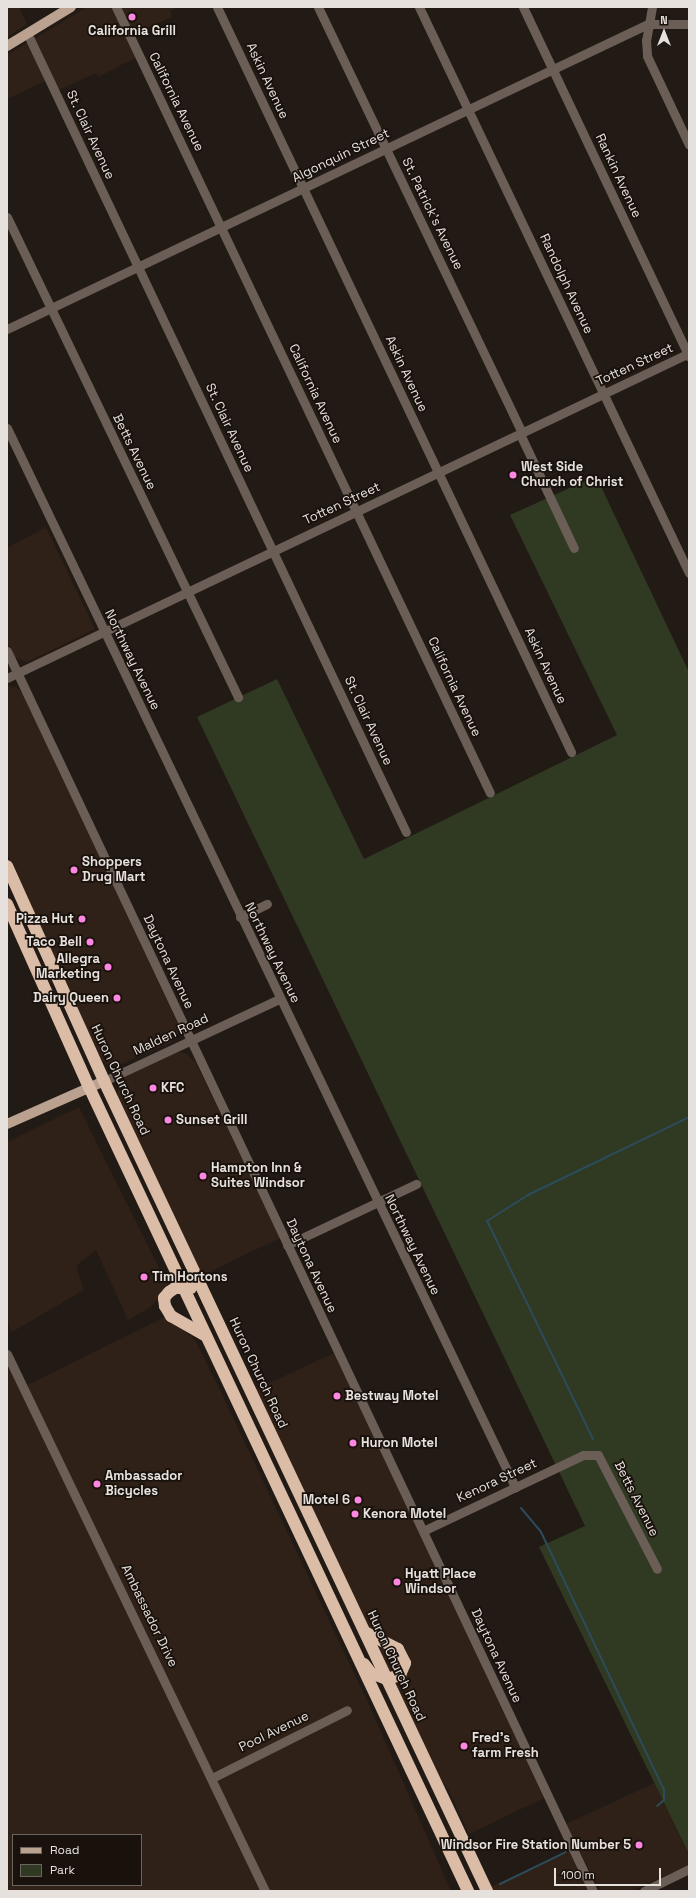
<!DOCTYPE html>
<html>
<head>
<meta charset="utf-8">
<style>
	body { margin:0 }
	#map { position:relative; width:696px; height:1898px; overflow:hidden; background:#221a15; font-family:"Space Grotesk",sans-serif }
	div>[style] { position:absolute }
	.built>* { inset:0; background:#2f2118 }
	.green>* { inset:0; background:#303922 }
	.stream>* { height:2px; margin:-1px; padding:0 1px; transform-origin:1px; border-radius:1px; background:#2c4c5b }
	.minor>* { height:9px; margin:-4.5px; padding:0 4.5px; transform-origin:4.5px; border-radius:4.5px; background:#6a5e56 }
	.major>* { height:10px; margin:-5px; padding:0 5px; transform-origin:5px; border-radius:5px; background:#bba290 }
	.highway>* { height:12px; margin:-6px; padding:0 6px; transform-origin:6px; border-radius:6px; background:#dbbca7 }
	.dots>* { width:11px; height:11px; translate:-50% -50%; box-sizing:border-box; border:2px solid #19110c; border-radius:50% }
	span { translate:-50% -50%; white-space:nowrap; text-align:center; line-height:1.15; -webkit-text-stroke:3.5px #19110c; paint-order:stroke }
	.poi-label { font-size:13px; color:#e7e1dd; font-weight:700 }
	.left { translate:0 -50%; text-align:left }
	.right { translate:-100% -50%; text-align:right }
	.street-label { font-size:13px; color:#e7e1dd }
	.frame { position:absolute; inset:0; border:8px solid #e7e1dd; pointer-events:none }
	.legend { position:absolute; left:12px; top:1834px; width:130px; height:52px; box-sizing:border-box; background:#19110c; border:1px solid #6b6460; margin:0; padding:5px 7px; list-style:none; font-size:12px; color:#e7e1dd }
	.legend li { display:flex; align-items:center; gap:8px; height:20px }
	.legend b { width:20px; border:1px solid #6b6460 }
	.north { position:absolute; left:644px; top:12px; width:40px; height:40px; -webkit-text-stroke:3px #19110c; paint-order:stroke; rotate:0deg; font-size:11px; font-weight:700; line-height:16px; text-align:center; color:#e7e1dd }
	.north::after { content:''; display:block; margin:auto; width:14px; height:18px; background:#e7e1dd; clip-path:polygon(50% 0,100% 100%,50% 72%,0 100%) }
	.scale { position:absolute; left:554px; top:1868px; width:107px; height:18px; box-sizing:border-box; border:2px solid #e7e1dd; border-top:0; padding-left:5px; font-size:12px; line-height:14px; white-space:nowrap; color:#e7e1dd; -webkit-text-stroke:3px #19110c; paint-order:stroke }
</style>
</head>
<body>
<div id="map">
	<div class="built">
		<i style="clip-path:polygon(7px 7px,19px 7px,27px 24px,7px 37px)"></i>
		<i style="clip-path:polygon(87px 7px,179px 7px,170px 11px,172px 17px,132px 34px,143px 54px,98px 77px,96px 73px,59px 90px,52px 78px,7px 99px,7px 55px)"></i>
		<i style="clip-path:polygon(46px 527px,95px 629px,27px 662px,14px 657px,7px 642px,7px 548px)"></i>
		<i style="clip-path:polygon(7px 686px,16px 687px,23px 694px,178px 1024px,178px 1035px,172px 1042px,117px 1066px,109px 1065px,101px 1060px,7px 854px)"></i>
		<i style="clip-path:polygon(178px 1052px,185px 1053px,196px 1063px,280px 1238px,201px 1276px,118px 1100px,118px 1088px,124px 1077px)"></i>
		<i style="clip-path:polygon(79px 1107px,168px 1286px,151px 1307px,128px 1320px,96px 1250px,76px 1266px,84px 1290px,12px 1332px,7px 1321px,7px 1142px)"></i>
		<i style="clip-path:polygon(evenodd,167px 1316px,195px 1340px,220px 1390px,370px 1707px,451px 1891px,7px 1891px,7px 1348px,26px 1386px,167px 1316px,13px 1835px,141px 1835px,141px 1885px,13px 1885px,13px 1835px)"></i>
		<i style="clip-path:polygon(334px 1353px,544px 1798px,469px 1834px,448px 1789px,437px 1775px,254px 1390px)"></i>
		<i style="clip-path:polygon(654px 1783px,689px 1854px,689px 1865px,631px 1891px,600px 1891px,566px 1824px)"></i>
		<i style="clip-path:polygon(570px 1851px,588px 1891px,492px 1891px,490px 1887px)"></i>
	</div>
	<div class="green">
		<i style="clip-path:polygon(596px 476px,689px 672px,689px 1854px,539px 1547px,585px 1526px,197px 717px,277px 679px,364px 859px,617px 735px,510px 515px)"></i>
	</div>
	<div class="stream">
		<i style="left:593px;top:1439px;width:242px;rotate:-115.9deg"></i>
		<i style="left:487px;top:1221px;width:49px;rotate:-32.4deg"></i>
		<i style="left:528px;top:1195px;width:179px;rotate:-25.8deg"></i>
		<i style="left:521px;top:1508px;width:31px;rotate:50deg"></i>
		<i style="left:541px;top:1532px;width:286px;rotate:64.5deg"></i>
		<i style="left:664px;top:1790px;width:10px;rotate:90deg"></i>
		<i style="left:664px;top:1800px;width:9px;rotate:139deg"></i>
		<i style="left:581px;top:1845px;width:5px;rotate:-37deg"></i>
		<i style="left:500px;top:1884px;width:73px;rotate:-25.9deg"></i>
	</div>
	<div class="minor">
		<i style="left:116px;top:7px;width:870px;rotate:64.55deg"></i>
		<i style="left:217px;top:7px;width:825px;rotate:64.58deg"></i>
		<i style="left:318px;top:7px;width:472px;rotate:64.4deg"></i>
		<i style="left:419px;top:7px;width:627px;rotate:64.5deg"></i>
		<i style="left:523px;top:7px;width:387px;rotate:64.6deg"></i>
		<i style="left:652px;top:7px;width:34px;rotate:100deg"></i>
		<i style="left:646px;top:40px;width:16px;rotate:86deg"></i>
		<i style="left:647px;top:56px;width:98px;rotate:64.7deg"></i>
		<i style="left:28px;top:35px;width:882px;rotate:64.63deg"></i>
		<i style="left:7px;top:217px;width:533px;rotate:64.3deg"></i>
		<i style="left:7px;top:329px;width:710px;rotate:-25.45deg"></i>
		<i style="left:648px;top:24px;width:41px"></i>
		<i style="left:7px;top:428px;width:1175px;rotate:64.37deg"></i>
		<i style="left:520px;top:434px;width:126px;rotate:64.7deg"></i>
		<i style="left:7px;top:651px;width:1371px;rotate:64.71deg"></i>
		<i style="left:7px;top:678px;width:755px;rotate:-25.48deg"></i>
		<i style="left:240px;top:917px;width:30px;rotate:-26deg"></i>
		<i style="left:104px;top:1081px;width:193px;rotate:-25.1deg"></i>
		<i style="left:287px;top:1245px;width:143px;rotate:-25.3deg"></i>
		<i style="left:7px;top:1354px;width:596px;rotate:64.34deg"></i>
		<i style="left:423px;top:1531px;width:177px;rotate:-25.4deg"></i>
		<i style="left:583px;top:1455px;width:15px"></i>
		<i style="left:598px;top:1455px;width:128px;rotate:62.6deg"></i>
		<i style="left:212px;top:1778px;width:151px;rotate:-26.7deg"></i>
		<i style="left:644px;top:1891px;width:50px;rotate:-26.1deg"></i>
	</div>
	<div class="major">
		<i style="left:7px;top:46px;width:75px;rotate:-31.4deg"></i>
		<i style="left:7px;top:1124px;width:106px;rotate:-23.9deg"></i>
	</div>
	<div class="highway">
		<i style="left:7px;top:866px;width:236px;rotate:65.7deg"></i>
		<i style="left:104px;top:1081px;width:896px;rotate:64.69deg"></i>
		<i style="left:7px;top:904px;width:201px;rotate:65.9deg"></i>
		<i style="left:89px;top:1087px;width:889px;rotate:64.76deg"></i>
		<i style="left:191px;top:1288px;width:16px;rotate:180deg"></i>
		<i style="left:175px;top:1288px;width:7px;rotate:146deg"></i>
		<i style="left:169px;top:1292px;width:8px;rotate:130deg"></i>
		<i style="left:164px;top:1298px;width:8px;rotate:83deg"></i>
		<i style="left:165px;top:1306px;width:12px;rotate:59deg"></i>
		<i style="left:171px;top:1316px;width:40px;rotate:29.7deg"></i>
		<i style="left:364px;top:1664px;width:11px;rotate:52deg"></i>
		<i style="left:371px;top:1673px;width:17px;rotate:21deg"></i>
		<i style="left:387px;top:1679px;width:14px;rotate:-17deg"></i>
		<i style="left:400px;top:1675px;width:13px;rotate:-67deg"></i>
		<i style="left:405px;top:1663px;width:16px;rotate:-117deg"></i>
		<i style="left:398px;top:1649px;width:37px;rotate:-153deg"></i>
	</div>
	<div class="dots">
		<i style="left:132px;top:17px;background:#fd86e1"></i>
		<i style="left:513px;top:475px;background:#fd86e1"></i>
		<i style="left:74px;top:870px;background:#fd86e1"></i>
		<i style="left:82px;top:919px;background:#fd86e1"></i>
		<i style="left:90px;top:942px;background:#fd86e1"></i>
		<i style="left:108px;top:967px;background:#fd86e1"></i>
		<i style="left:117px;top:998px;background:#fd86e1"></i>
		<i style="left:153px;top:1088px;background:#fd86e1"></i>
		<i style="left:168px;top:1120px;background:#fd86e1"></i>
		<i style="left:203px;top:1176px;background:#fd86e1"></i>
		<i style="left:144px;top:1277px;background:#fd86e1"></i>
		<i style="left:337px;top:1396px;background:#fd86e1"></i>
		<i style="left:353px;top:1443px;background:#fd86e1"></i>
		<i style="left:97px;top:1484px;background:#fd86e1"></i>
		<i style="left:358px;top:1500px;background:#fd86e1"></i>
		<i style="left:355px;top:1514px;background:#fd86e1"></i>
		<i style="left:397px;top:1582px;background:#fd86e1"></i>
		<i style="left:464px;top:1746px;background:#fd86e1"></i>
		<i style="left:639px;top:1845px;background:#fd86e1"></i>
	</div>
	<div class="poi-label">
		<span style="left:132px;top:31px">California Grill</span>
		<span class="left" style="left:521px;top:475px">West Side<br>Church of Christ</span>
		<span class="left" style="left:82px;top:870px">Shoppers<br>Drug Mart</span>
		<span class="right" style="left:74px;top:919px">Pizza Hut</span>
		<span class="right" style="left:82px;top:942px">Taco Bell</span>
		<span class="right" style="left:100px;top:967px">Allegra<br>Marketing</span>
		<span class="right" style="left:109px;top:998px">Dairy Queen</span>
		<span class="left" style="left:161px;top:1088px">KFC</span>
		<span class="left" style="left:176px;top:1120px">Sunset Grill</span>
		<span class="left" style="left:211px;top:1176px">Hampton Inn &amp;<br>Suites Windsor</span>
		<span class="left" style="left:152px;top:1277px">Tim Hortons</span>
		<span class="left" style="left:345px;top:1396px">Bestway Motel</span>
		<span class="left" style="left:361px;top:1443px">Huron Motel</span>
		<span class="left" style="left:105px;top:1484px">Ambassador<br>Bicycles</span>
		<span class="right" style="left:350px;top:1500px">Motel 6</span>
		<span class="left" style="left:363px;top:1514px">Kenora Motel</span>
		<span class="left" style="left:405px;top:1582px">Hyatt Place<br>Windsor</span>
		<span class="left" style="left:472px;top:1746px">Fred's<br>farm Fresh</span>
		<span class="right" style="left:631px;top:1845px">Windsor Fire Station Number 5</span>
	</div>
	<div class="street-label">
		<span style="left:267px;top:81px;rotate:65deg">Askin Avenue</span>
		<span style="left:176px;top:102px;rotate:64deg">California Avenue</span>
		<span style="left:90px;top:135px;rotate:65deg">St. Clair Avenue</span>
		<span style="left:341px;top:156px;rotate:-26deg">Algonquin Street</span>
		<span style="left:618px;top:176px;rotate:65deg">Rankin Avenue</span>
		<span style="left:432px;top:214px;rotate:64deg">St. Patrick's Avenue</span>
		<span style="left:566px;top:284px;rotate:65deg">Randolph Avenue</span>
		<span style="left:635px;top:365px;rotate:-25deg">Totten Street</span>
		<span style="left:406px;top:374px;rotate:65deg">Askin Avenue</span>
		<span style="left:315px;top:394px;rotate:65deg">California Avenue</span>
		<span style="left:229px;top:428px;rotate:65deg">St. Clair Avenue</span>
		<span style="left:134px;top:452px;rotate:64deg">Betts Avenue</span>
		<span style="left:342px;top:504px;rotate:-25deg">Totten Street</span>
		<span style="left:132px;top:660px;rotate:64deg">Northway Avenue</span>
		<span style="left:545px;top:666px;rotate:65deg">Askin Avenue</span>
		<span style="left:454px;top:687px;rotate:65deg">California Avenue</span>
		<span style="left:368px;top:721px;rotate:65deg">St. Clair Avenue</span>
		<span style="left:272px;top:953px;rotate:64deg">Northway Avenue</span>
		<span style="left:168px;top:962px;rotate:65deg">Daytona Avenue</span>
		<span style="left:171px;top:1035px;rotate:-25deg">Malden Road</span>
		<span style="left:120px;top:1080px;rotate:65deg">Huron Church Road</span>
		<span style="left:412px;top:1245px;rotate:64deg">Northway Avenue</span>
		<span style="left:311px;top:1266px;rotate:65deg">Daytona Avenue</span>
		<span style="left:258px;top:1373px;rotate:65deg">Huron Church Road</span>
		<span style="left:497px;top:1481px;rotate:-25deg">Kenora Street</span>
		<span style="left:636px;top:1499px;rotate:63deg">Betts Avenue</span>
		<span style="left:149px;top:1616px;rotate:64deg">Ambassador Drive</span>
		<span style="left:496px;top:1656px;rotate:65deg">Daytona Avenue</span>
		<span style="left:396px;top:1666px;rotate:65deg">Huron Church Road</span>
		<span style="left:274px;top:1732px;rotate:-26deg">Pool Avenue</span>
	</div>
	<div class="frame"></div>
	<ul class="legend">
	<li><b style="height:5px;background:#bba290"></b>Road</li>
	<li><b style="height:11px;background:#303922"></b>Park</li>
	</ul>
	<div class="north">N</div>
	<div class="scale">100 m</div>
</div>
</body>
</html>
